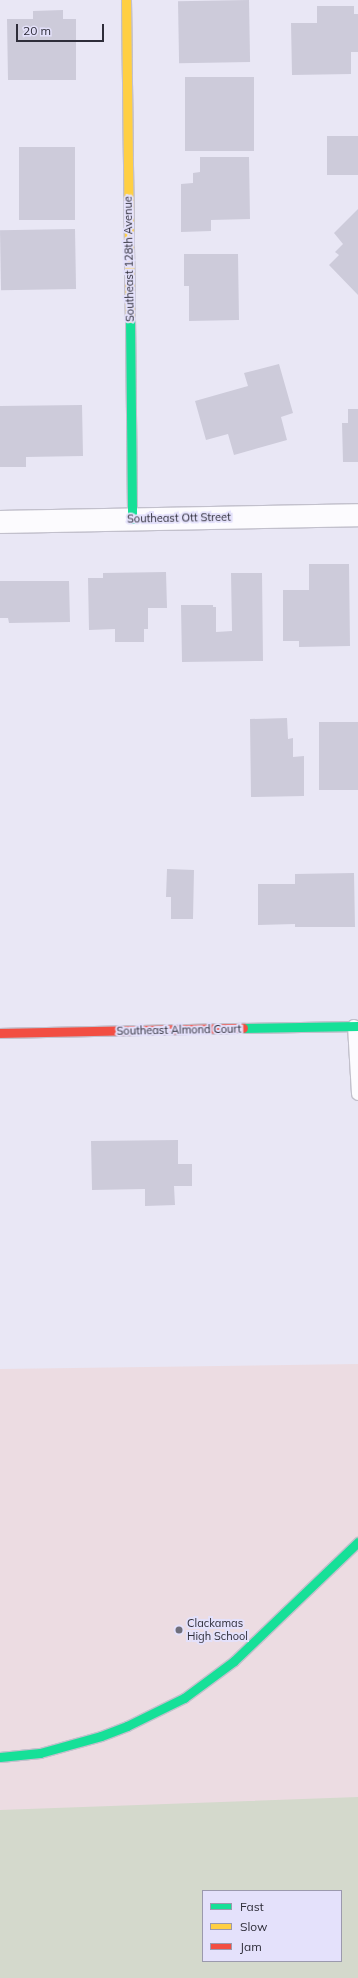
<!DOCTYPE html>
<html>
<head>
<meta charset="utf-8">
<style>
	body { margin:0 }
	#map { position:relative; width:358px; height:1978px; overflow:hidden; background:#e9e7f5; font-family:Mulish,sans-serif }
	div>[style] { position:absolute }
	.education>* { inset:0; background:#ecdce2 }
	.green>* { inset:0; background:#d4d9cc }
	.building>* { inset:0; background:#cdcbda; transform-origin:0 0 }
	.roads { filter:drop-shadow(1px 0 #c2c0cc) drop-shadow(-1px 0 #c2c0cc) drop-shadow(0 1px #c2c0cc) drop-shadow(0 -1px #c2c0cc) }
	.lane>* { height:12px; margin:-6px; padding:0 6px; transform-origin:6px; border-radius:6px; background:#fcfbfe }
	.street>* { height:22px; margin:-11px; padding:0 11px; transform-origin:11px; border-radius:11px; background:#fcfbfe }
	.fast>* { height:9px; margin:-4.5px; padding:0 4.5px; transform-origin:4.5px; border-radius:4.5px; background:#16e098 }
	.slow>* { height:9px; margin:-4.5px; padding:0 4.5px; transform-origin:4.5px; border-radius:4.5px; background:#ffcf43 }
	.jam>* { height:9px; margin:-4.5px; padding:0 4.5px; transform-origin:4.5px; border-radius:4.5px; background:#f24e42 }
	.dots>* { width:11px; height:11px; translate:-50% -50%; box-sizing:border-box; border:2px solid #e4e1fb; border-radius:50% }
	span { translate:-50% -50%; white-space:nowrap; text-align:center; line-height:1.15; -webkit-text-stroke:4px #e4e1fb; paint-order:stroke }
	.street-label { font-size:11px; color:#2e2d39 }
	.poi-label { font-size:11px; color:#2e2d39 }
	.left { translate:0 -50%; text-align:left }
	.legend { position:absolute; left:202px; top:1890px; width:140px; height:72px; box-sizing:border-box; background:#e4e1fb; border:1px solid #9b99ad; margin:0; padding:5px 7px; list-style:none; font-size:12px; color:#2e2d39 }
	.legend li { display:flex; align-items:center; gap:8px; height:20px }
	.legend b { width:20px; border:1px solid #9b99ad }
	.scale { position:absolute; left:16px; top:24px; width:88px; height:18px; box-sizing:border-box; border:2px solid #2e2d39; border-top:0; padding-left:5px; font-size:12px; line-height:14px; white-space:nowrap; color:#2e2d39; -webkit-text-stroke:3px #e4e1fb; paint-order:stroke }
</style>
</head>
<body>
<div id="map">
	<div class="education">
		<i style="clip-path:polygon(evenodd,358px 1364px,358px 1978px,0 1978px,0 1369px,358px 1364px,203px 1891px,341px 1891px,341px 1961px,203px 1961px,203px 1891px)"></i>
	</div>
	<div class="green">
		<i style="clip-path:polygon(evenodd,358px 1797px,358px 1978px,0 1978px,0 1810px,358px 1797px,203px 1891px,341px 1891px,341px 1961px,203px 1961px,203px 1891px)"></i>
	</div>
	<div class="building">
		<i style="left:249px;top:0;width:62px;height:71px;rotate:89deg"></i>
		<i style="clip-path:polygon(317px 6px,354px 6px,354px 14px,358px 14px,358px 52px,351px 52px,351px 74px,292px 75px,291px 23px,317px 23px)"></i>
		<i style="clip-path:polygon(63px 10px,63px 19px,76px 19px,76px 80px,8px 80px,7px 19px,33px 19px,33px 11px)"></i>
		<i style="left:185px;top:77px;width:69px;height:74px"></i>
		<i style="left:327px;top:136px;width:31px;height:39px"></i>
		<i style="left:19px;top:147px;width:56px;height:73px"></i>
		<i style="clip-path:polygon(200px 157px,249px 157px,250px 219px,211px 220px,211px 231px,181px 232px,181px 184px,193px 183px,193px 173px,200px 172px)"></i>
		<i style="clip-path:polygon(358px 209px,358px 295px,329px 265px,339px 255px,335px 252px,343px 244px,334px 233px)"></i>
		<i style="left:75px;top:229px;width:60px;height:75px;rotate:89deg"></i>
		<i style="clip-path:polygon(184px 254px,238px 254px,239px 320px,189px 321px,189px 286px,184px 286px)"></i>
		<i style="clip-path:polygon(279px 364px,293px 413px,281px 417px,287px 440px,234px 455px,228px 434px,206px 440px,195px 401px,248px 386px,244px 373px)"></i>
		<i style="clip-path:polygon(82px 405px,83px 456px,26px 457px,26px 467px,0 467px,0 406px)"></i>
		<i style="clip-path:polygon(348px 409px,358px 409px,358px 462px,343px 462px,342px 423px,348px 423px)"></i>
		<i style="clip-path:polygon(309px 564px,349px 564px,350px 646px,299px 647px,299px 641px,283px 641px,283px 590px,309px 590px)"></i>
		<i style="clip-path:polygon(166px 572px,167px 608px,148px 608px,148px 629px,144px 629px,144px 642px,115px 642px,115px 629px,89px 630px,88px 578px,103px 578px,103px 573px)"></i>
		<i style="clip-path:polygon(231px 573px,262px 573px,263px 661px,182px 662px,181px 605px,213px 605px,213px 607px,216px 607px,216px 632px,232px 631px)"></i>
		<i style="clip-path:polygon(0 581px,69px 581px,70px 622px,9px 623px,8px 618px,0 618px)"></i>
		<i style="clip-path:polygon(287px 718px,288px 739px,293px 738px,293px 757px,304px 756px,304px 796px,251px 797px,250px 719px)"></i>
		<i style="left:319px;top:722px;width:39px;height:68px"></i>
		<i style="clip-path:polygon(167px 869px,194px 870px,193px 919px,171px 919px,171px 897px,166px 897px)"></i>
		<i style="clip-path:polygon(354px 873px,355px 927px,295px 927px,295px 924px,258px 925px,258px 884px,295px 884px,295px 874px)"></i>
		<i style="clip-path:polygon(178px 1140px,178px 1164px,192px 1164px,192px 1186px,174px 1186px,175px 1205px,145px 1206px,145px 1189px,92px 1190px,91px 1141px)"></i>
	</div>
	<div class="roads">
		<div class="lane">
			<i style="left:354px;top:1026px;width:68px;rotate:86.6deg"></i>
		</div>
		<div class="street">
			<i style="left:0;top:522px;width:358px;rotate:-1.1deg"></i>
		</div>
		<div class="fast">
			<i style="left:130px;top:318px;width:201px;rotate:89.4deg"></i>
			<i style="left:243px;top:1028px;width:115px;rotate:-1deg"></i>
			<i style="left:0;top:1757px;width:40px;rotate:-5.7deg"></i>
			<i style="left:40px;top:1753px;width:63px;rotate:-15.6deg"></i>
			<i style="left:101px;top:1736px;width:28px;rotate:-21deg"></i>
			<i style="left:127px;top:1726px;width:64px;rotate:-26.2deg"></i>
			<i style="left:184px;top:1698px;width:62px;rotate:-36.5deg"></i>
			<i style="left:234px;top:1661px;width:172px;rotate:-43.8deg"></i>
		</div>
		<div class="slow">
			<i style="left:126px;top:0;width:318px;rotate:89.3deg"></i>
		</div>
		<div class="jam">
			<i style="left:0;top:1033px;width:243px;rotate:-1.2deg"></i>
		</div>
	</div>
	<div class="dots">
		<i style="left:179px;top:1630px;background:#6f6e7b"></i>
	</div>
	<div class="street-label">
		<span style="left:129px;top:259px;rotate:-91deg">Southeast 128th Avenue</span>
		<span style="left:179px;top:518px;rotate:-1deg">Southeast Ott Street</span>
		<span style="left:179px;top:1030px;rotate:-1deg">Southeast Almond Court</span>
	</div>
	<div class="poi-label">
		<span class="left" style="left:187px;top:1630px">Clackamas<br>High School</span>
	</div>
	<ul class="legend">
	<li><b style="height:5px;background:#16e098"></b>Fast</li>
	<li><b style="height:5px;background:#ffcf43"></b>Slow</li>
	<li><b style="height:5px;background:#f24e42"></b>Jam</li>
	</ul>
	<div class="scale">20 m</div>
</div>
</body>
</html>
